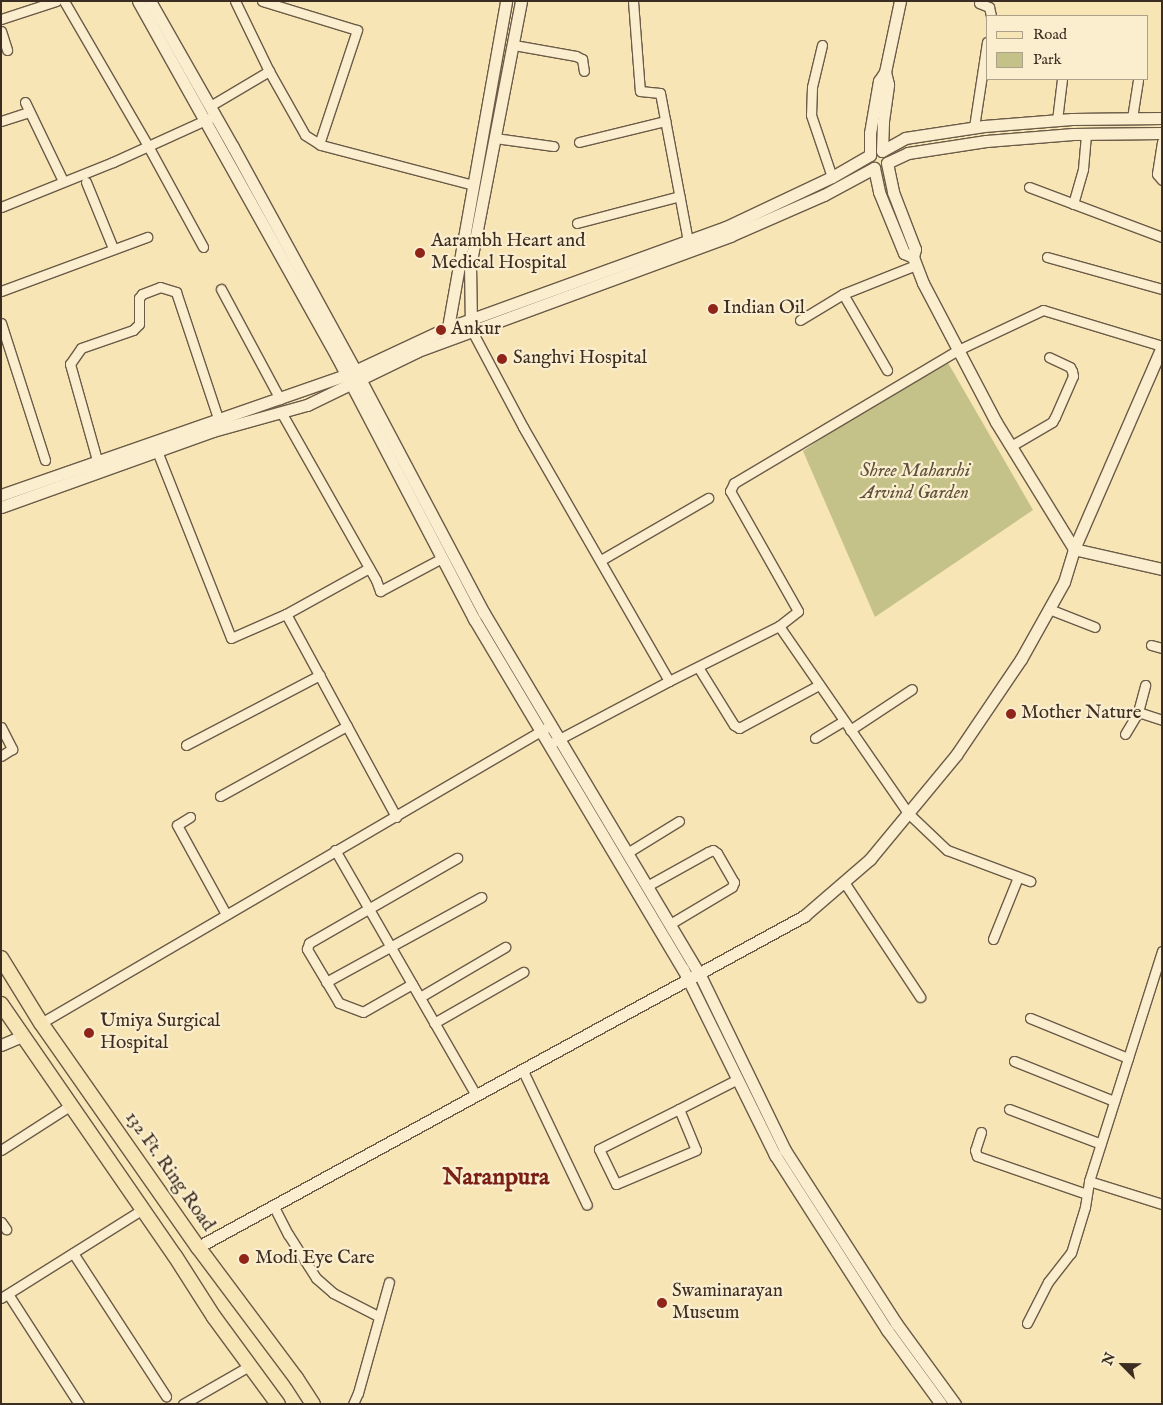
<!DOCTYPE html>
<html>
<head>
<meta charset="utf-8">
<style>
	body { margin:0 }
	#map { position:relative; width:1163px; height:1405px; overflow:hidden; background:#f7e5b5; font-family:"IM FELL English",serif }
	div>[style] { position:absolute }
	.green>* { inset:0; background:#c4c288 }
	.roads { filter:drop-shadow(1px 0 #6b5b47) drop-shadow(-1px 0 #6b5b47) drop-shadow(0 1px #6b5b47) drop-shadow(0 -1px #6b5b47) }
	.street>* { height:9px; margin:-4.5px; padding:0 4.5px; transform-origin:4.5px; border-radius:4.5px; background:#faeecf }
	.secondary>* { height:11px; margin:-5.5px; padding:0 5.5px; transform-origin:5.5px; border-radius:5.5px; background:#faeecf }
	.primary>* { height:14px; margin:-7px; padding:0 7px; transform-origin:7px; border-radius:7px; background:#f7e5b5 }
	.dots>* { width:14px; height:14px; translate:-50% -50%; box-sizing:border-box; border:2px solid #faeecf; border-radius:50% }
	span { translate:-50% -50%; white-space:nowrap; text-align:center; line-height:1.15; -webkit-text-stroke:4.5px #faeecf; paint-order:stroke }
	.poi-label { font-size:19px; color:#3c2d22 }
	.left { translate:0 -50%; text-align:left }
	.park-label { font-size:19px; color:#5e523c; font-style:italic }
	.street-label { font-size:19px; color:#3c2d22 }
	.district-label { font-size:24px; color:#7a1f14; font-weight:700 }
	.frame { position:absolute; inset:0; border:2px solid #3c2d22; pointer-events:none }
	.legend { position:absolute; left:986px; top:15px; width:162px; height:65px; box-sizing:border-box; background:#faeecf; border:1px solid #aea18a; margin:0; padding:6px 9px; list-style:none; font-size:15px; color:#3c2d22 }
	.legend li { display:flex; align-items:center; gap:10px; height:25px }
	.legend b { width:25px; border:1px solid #aea18a }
	.north { position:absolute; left:1098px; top:1340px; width:50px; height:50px; -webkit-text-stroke:4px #faeecf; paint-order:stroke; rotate:293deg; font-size:14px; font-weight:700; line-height:20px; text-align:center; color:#3c2d22 }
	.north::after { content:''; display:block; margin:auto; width:18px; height:22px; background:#3c2d22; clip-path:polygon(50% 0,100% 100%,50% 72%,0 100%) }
</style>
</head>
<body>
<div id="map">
	<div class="green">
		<i style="clip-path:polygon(944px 356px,1033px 510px,875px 617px,803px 451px)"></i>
	</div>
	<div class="roads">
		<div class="street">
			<i style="left:64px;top:1px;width:168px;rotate:59.9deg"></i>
			<i style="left:148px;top:146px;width:115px;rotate:61.4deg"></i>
			<i style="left:235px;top:1px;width:78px;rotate:64.1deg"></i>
			<i style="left:269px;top:71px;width:73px;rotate:60.6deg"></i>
			<i style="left:305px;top:135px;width:19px;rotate:32deg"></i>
			<i style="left:321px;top:145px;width:157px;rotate:14.7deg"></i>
			<i style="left:262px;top:1px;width:99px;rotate:17deg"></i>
			<i style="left:357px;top:30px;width:120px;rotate:108.4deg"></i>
			<i style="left:633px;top:1px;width:90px;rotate:85.6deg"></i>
			<i style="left:640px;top:91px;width:20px;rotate:6deg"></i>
			<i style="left:660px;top:93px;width:151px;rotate:79.3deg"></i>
			<i style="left:979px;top:3px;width:11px;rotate:22deg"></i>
			<i style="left:989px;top:7px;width:9px;rotate:77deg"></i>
			<i style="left:1px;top:19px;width:58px;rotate:-18.1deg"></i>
			<i style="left:1px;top:31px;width:20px;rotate:72deg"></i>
			<i style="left:514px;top:45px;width:63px;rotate:10.1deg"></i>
			<i style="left:576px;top:56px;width:7px;rotate:27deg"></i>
			<i style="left:582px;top:59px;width:12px;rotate:81deg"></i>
			<i style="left:822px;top:45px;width:43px;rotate:103.4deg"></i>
			<i style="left:812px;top:87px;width:28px;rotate:92deg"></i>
			<i style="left:811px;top:115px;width:65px;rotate:71.3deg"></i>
			<i style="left:25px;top:102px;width:88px;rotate:64.3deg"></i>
			<i style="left:210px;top:106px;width:69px;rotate:-30.7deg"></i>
			<i style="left:1132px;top:118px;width:39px;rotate:-81deg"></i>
			<i style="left:1057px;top:120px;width:41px;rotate:-83deg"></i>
			<i style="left:1px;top:121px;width:28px;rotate:-18deg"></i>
			<i style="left:974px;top:127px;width:86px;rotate:-81.3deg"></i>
			<i style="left:495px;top:138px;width:59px;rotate:7.9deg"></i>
			<i style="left:579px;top:142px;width:89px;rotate:-13.7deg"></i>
			<i style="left:1162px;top:142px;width:32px;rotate:99deg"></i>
			<i style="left:1157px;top:174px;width:8px;rotate:50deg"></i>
			<i style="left:86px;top:182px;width:71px;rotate:67.8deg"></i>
			<i style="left:1029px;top:187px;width:142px;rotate:20.6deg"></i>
			<i style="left:1073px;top:204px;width:36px;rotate:-74deg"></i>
			<i style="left:1083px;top:169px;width:35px;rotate:-85deg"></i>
			<i style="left:1px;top:207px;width:121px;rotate:-21.9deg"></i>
			<i style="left:113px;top:162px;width:107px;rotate:-24.4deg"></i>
			<i style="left:577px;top:223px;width:106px;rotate:-14.7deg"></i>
			<i style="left:1047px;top:257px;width:119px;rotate:15.5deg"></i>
			<i style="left:221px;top:289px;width:125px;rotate:61.8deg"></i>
			<i style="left:1px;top:291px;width:156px;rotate:-20.3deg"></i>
			<i style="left:843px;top:294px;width:88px;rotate:59.9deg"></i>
			<i style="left:800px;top:320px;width:50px;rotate:-31.2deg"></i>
			<i style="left:843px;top:294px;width:79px;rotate:-21.7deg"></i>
			<i style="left:1px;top:323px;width:144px;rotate:72.2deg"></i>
			<i style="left:472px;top:331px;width:109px;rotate:62deg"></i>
			<i style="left:523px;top:427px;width:293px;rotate:60.1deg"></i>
			<i style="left:669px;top:681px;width:130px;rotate:152.1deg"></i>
			<i style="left:281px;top:412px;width:193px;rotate:60.5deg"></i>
			<i style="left:376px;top:580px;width:12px;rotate:70deg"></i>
			<i style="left:380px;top:591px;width:70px;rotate:-28deg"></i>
			<i style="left:1011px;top:446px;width:48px;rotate:-30.3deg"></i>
			<i style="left:1052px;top:422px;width:6px;rotate:-59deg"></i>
			<i style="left:1055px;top:417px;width:45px;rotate:-66.3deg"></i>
			<i style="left:1073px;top:376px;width:5px;rotate:-101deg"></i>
			<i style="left:1072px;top:371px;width:4px;rotate:-117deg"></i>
			<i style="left:1070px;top:367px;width:23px;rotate:-155deg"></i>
			<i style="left:157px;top:451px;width:201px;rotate:68.4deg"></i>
			<i style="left:231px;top:638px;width:60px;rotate:-23.6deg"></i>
			<i style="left:286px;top:614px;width:95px;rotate:-29deg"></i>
			<i style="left:97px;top:460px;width:100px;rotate:-105.7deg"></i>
			<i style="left:70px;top:364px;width:19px;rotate:-55deg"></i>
			<i style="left:81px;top:348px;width:55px;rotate:-19.1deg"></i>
			<i style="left:133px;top:330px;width:8px;rotate:-45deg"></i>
			<i style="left:139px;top:324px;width:26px;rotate:-90deg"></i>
			<i style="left:139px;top:298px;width:5px;rotate:-53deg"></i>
			<i style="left:142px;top:294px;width:19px;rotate:-21deg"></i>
			<i style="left:160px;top:287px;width:17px;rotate:17deg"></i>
			<i style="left:176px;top:292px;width:133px;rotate:71.6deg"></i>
			<i style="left:601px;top:560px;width:124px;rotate:-30.1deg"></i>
			<i style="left:1049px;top:609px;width:49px;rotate:21.4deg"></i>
			<i style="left:286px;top:614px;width:231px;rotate:61.5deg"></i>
			<i style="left:779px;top:626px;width:24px;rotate:-38deg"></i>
			<i style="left:798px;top:611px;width:138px;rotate:-119.5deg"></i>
			<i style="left:730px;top:491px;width:9px;rotate:-63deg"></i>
			<i style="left:734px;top:483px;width:261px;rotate:-30.7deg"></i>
			<i style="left:958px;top:350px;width:94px;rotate:-25.2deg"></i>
			<i style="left:1043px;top:310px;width:124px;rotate:16.8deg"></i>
			<i style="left:1151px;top:645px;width:11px;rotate:15deg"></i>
			<i style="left:698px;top:667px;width:68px;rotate:58.2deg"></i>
			<i style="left:734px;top:725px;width:6px;rotate:31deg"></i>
			<i style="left:739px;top:728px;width:91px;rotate:-28.3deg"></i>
			<i style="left:669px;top:681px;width:123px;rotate:-26.6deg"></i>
			<i style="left:779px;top:626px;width:227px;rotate:55.4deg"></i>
			<i style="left:908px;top:813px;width:54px;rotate:43.5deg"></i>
			<i style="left:947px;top:850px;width:89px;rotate:20.5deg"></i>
			<i style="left:1138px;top:712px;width:28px;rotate:-75deg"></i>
			<i style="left:1px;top:727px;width:25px;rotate:63deg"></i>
			<i style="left:12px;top:749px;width:13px;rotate:148deg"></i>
			<i style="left:850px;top:730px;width:74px;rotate:-33.5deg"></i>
			<i style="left:1125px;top:734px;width:26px;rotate:-59deg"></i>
			<i style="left:1138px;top:712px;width:25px;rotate:18deg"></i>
			<i style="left:815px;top:738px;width:33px;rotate:-31deg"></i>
			<i style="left:186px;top:745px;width:151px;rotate:-27.6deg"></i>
			<i style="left:220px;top:796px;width:145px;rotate:-28.9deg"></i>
			<i style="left:190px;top:817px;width:15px;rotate:148deg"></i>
			<i style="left:177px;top:825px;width:102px;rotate:61.2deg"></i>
			<i style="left:335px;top:850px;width:283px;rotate:60.1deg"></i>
			<i style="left:627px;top:853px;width:61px;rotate:-31.6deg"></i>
			<i style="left:844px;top:882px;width:138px;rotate:56.5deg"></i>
			<i style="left:647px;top:886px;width:70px;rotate:-29.1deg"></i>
			<i style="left:708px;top:852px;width:5px;rotate:-22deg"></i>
			<i style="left:713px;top:850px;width:5px;rotate:37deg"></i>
			<i style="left:717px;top:853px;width:34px;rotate:60deg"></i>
			<i style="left:734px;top:882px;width:5px;rotate:112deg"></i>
			<i style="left:732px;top:887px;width:72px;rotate:149.2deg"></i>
			<i style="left:993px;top:939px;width:67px;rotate:-68deg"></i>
			<i style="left:1162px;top:951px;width:241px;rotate:107.6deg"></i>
			<i style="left:1089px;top:1181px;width:77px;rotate:17.5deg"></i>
			<i style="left:326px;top:982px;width:177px;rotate:-28.7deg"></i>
			<i style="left:412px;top:984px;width:56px;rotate:150.3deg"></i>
			<i style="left:363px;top:1012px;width:26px;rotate:-159deg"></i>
			<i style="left:339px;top:1003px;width:63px;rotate:-120.7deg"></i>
			<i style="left:307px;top:949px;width:6px;rotate:-72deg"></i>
			<i style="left:309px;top:943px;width:171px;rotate:-29.9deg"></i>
			<i style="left:420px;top:997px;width:99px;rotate:-30.5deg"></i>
			<i style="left:1030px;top:1018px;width:106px;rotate:22.2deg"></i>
			<i style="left:41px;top:1023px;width:585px;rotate:-30.29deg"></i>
			<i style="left:434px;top:1023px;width:103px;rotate:-29.8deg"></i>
			<i style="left:1014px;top:1061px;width:108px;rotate:21.8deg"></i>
			<i style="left:523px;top:1071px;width:148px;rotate:64.5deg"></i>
			<i style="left:679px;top:1109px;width:44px;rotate:67.5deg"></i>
			<i style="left:696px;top:1150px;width:87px;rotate:157deg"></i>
			<i style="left:616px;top:1184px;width:39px;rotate:-116deg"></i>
			<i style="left:599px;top:1149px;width:89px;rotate:-26.6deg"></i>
			<i style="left:679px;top:1109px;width:66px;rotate:-27deg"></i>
			<i style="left:1009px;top:1109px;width:98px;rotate:20.8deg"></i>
			<i style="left:981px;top:1132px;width:19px;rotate:108deg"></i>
			<i style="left:975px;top:1150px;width:6px;rotate:72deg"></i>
			<i style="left:977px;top:1156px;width:116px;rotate:19.1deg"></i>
			<i style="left:1px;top:1150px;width:83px;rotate:-32.7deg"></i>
			<i style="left:273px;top:1205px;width:33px;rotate:63deg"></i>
			<i style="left:288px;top:1234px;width:52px;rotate:57.5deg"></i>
			<i style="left:316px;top:1278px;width:23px;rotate:41deg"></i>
			<i style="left:333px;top:1293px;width:51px;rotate:27.1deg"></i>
			<i style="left:1px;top:1222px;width:9px;rotate:54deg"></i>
			<i style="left:73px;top:1253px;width:171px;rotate:57deg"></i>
			<i style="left:8px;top:1294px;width:131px;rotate:57.2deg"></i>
			<i style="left:1px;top:1298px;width:168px;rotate:-32.1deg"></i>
			<i style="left:1027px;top:1323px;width:46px;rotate:-62.9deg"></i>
			<i style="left:1048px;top:1282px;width:37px;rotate:-52deg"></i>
			<i style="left:1071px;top:1253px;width:48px;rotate:-73.1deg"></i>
			<i style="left:1085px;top:1207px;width:26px;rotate:-81deg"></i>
			<i style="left:183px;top:1404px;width:76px;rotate:-29.9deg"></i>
			<i style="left:353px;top:1404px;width:12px;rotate:-66deg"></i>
			<i style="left:358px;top:1393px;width:115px;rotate:-74.4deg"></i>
		</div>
		<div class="secondary">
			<i style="left:138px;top:1px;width:408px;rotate:60.8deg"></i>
			<i style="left:337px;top:357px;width:296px;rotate:62.4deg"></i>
			<i style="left:474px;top:619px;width:408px;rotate:59.2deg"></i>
			<i style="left:683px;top:969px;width:208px;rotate:63.7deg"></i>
			<i style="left:775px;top:1155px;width:208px;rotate:57.4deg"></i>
			<i style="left:887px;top:1330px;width:92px;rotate:53.9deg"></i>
			<i style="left:150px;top:1px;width:168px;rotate:60.4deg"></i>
			<i style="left:233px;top:147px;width:264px;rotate:61.3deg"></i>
			<i style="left:360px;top:379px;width:265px;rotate:62.1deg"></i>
			<i style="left:484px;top:613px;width:419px;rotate:59.2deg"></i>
			<i style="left:699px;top:973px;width:197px;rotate:64.1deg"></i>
			<i style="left:785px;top:1150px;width:206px;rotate:57.3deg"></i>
			<i style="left:896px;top:1323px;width:100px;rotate:53.9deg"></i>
			<i style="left:1162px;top:133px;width:89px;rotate:179.4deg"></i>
			<i style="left:1073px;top:134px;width:87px;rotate:175.4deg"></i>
			<i style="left:986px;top:141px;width:79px;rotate:171.3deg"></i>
			<i style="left:908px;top:153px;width:23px;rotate:155deg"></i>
			<i style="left:887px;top:163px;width:30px;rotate:78deg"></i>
			<i style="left:893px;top:192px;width:61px;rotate:68.9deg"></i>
			<i style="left:915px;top:249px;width:8px;rotate:104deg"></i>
			<i style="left:913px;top:257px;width:28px;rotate:69deg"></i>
			<i style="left:923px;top:283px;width:157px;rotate:62.3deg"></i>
			<i style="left:996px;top:422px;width:149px;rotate:58.4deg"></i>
			<i style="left:1074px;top:549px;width:90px;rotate:12.8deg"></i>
			<i style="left:882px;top:151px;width:26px;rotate:-29deg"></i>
			<i style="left:905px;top:138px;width:80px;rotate:-8.6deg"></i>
			<i style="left:984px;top:126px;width:88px;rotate:-4.5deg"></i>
			<i style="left:1072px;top:119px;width:90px;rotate:-0.6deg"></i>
			<i style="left:882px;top:151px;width:30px;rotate:-88deg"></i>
			<i style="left:883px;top:121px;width:37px;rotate:-82deg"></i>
			<i style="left:888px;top:84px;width:12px;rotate:-104deg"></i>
			<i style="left:471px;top:327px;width:61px;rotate:-90.9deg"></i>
			<i style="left:470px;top:266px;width:270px;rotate:-79.1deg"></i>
			<i style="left:447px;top:333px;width:337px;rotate:-79.9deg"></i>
			<i style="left:1px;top:495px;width:365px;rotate:-19.2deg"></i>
			<i style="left:346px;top:375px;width:111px;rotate:-25deg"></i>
			<i style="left:447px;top:328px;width:297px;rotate:-19.9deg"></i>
			<i style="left:726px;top:227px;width:117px;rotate:-25.3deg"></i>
			<i style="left:832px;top:177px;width:44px;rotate:-30.1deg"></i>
			<i style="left:870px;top:155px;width:22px;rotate:-90deg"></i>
			<i style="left:870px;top:133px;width:53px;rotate:-80.2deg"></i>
			<i style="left:879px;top:81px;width:11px;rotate:-56deg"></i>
			<i style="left:885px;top:72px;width:73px;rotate:-78.1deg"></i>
			<i style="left:1px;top:507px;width:225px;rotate:-19.7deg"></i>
			<i style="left:213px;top:431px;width:98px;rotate:-15.5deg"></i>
			<i style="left:307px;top:405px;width:123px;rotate:-25.9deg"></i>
			<i style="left:418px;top:351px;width:333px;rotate:-20.2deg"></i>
			<i style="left:730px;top:236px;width:103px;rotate:-23.6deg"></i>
			<i style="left:824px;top:195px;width:57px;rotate:-28.4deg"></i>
			<i style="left:874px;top:168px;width:25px;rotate:78deg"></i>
			<i style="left:879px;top:192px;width:66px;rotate:67.7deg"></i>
			<i style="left:904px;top:253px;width:10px;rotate:24deg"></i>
			<i style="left:1px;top:1045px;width:23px;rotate:-23deg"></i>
			<i style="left:198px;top:1247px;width:691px;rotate:-28.64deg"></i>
			<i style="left:804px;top:916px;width:87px;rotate:-40.8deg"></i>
			<i style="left:870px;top:859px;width:135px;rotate:-50.4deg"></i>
			<i style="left:956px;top:755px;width:116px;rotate:-55.9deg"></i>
			<i style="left:1021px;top:659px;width:88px;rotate:-60.8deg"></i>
			<i style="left:1064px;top:582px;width:34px;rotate:-73deg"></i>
			<i style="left:1074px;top:549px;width:220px;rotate:-66.5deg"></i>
		</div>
		<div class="primary">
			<i style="left:1px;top:958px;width:76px;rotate:58.4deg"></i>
			<i style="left:41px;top:1023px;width:274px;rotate:55deg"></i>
			<i style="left:198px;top:1247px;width:164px;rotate:53.2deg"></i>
			<i style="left:296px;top:1378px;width:31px;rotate:57deg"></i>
			<i style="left:1px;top:1004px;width:306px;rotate:55.4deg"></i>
			<i style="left:175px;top:1256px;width:72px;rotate:57.4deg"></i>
			<i style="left:214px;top:1317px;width:108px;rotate:53.7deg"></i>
		</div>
	</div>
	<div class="dots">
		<i style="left:420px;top:253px;background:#8f2418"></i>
		<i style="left:713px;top:309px;background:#8f2418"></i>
		<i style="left:441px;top:330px;background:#8f2418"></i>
		<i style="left:502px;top:359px;background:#8f2418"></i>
		<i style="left:1011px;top:714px;background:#8f2418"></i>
		<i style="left:89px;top:1033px;background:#8f2418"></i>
		<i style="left:244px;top:1259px;background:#8f2418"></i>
		<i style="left:662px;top:1303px;background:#8f2418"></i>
	</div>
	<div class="poi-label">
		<span class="left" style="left:431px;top:253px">Aarambh Heart and<br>Medical Hospital</span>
		<span class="left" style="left:723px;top:309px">Indian Oil</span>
		<span class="left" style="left:451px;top:330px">Ankur</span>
		<span class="left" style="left:513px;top:359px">Sanghvi Hospital</span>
		<span class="left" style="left:1021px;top:714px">Mother Nature</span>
		<span class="left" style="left:100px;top:1033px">Umiya Surgical<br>Hospital</span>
		<span class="left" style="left:255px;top:1259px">Modi Eye Care</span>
		<span class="left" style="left:672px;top:1303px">Swaminarayan<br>Museum</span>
	</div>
	<div class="park-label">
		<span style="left:915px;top:483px">Shree Maharshi<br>Arvind Garden</span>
	</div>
	<div class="street-label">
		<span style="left:169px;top:1172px;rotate:55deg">132 Ft. Ring Road</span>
	</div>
	<div class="district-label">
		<span style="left:496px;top:1178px">Naranpura</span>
	</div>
	<div class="frame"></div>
	<ul class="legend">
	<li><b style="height:6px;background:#f7e5b5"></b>Road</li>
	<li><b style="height:14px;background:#c4c288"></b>Park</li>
	</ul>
	<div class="north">N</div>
</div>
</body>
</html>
